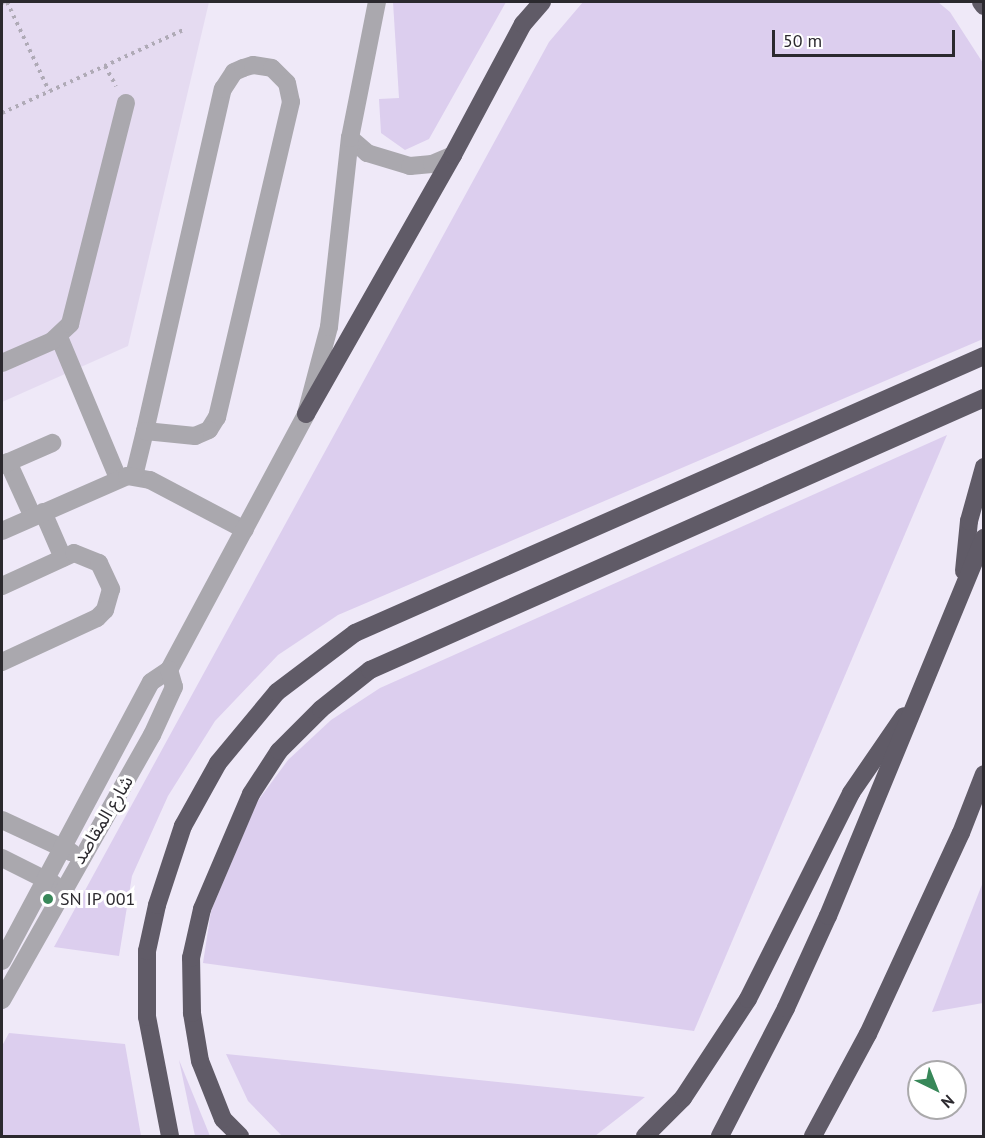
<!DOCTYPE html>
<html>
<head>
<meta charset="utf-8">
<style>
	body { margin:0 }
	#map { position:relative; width:985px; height:1138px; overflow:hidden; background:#efe9f8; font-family:"PT Sans","Noto Sans Arabic",sans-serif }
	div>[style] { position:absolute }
	.built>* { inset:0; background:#e5dbf1 }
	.green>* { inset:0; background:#dcceee }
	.path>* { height:4px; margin-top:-2px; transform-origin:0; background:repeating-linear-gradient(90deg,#afaab6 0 3px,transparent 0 7.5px) }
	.minor>* { height:18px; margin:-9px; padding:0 9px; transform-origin:9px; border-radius:9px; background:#aaa8ae }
	.highway>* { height:18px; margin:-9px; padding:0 9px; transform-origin:9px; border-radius:9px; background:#605b67 }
	.dots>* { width:16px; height:16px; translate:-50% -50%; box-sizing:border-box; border:3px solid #fff; border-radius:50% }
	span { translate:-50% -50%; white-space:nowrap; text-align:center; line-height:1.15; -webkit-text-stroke:6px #fff; paint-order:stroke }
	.street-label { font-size:18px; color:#2b292e }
	.poi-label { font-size:18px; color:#2b292e }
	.left { translate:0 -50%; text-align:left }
	.frame { position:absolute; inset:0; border:3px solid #2b292e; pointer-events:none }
	.north { position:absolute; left:907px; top:1060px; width:60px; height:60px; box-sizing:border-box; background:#fff; border:2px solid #aaa9ab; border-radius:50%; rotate:137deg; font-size:16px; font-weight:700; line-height:24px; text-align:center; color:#2b292e }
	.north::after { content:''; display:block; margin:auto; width:21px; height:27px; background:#388859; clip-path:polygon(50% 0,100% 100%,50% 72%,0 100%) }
	.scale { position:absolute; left:772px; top:30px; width:183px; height:27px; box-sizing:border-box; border:3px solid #2b292e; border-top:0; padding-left:8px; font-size:18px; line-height:21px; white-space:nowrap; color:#2b292e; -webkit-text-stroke:4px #fff; paint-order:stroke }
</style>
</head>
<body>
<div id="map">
	<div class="built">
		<i style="clip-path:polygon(2px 2px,209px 2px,128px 346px,2px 402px)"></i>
	</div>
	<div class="green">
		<i style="clip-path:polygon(393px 2px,506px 2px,429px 139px,405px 150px,381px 133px,379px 99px,399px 98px)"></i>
		<i style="clip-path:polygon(583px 2px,938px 2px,950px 12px,983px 63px,983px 339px,338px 615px,278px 655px,215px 721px,168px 796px,132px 876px,119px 956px,54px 947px,549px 42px)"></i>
		<i style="clip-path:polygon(947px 435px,694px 1031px,203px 963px,211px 911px,257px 802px,288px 760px,331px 720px,380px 688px)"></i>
		<i style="clip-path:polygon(983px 882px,983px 1003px,932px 1012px)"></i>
		<i style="clip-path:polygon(9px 1033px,125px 1044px,141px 1136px,2px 1136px,2px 1046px)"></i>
		<i style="clip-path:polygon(226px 1054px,645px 1097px,595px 1136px,282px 1136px,248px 1101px)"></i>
		<i style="clip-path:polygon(179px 1060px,210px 1136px,195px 1136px)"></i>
	</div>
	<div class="path">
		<i style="left:7px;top:2px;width:98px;rotate:64.7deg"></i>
		<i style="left:2px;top:3px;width:2px;rotate:-27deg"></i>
		<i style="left:105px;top:66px;width:23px;rotate:61deg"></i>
		<i style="left:2px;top:113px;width:199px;rotate:-24.6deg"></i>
	</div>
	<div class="minor">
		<i style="left:350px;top:138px;width:23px;rotate:41deg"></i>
		<i style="left:367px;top:153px;width:45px;rotate:16.8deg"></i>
		<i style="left:410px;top:166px;width:22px;rotate:-5deg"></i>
		<i style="left:432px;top:164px;width:23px;rotate:-23deg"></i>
		<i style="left:59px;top:337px;width:153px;rotate:67.3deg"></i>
		<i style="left:2px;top:363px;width:55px;rotate:-23.7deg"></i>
		<i style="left:52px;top:341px;width:25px;rotate:-43deg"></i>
		<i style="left:70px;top:324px;width:228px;rotate:-75.8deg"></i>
		<i style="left:8px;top:462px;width:60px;rotate:65.6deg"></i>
		<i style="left:2px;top:465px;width:55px;rotate:-23.7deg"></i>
		<i style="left:134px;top:476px;width:46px;rotate:-76.3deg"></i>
		<i style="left:145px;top:431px;width:351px;rotate:-77.2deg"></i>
		<i style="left:223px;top:89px;width:20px;rotate:-57deg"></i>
		<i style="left:234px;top:72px;width:10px;rotate:-24deg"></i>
		<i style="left:243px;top:68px;width:10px;rotate:-17deg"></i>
		<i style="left:253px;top:65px;width:19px;rotate:9deg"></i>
		<i style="left:272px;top:68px;width:21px;rotate:45deg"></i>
		<i style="left:287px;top:83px;width:19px;rotate:78deg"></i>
		<i style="left:291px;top:102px;width:324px;rotate:103.2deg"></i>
		<i style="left:217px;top:417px;width:15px;rotate:122deg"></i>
		<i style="left:209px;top:430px;width:15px;rotate:157deg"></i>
		<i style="left:195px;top:436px;width:50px;rotate:-174.3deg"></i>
		<i style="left:43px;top:512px;width:50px;rotate:66.5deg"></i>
		<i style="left:2px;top:531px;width:137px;rotate:-23.7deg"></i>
		<i style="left:127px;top:476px;width:23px;rotate:10deg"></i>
		<i style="left:150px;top:480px;width:107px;rotate:27.8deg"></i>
		<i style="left:2px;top:586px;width:79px;rotate:-24.6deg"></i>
		<i style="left:74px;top:553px;width:27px;rotate:22deg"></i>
		<i style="left:99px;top:563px;width:29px;rotate:65deg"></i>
		<i style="left:111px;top:589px;width:22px;rotate:106deg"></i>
		<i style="left:105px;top:610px;width:11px;rotate:135deg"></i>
		<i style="left:97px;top:618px;width:105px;rotate:155.1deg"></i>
		<i style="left:2px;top:820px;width:76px;rotate:24.9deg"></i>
		<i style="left:2px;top:858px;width:58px;rotate:26.6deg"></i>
		<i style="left:2px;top:961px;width:316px;rotate:-61.9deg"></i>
		<i style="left:151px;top:682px;width:22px;rotate:-34deg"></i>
		<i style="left:169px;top:670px;width:290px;rotate:-61.8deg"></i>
		<i style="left:306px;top:414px;width:90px;rotate:-75.2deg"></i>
		<i style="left:329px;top:327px;width:190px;rotate:-83.7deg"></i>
		<i style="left:350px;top:138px;width:139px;rotate:-78.8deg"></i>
		<i style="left:2px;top:1000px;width:305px;rotate:-60.5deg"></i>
		<i style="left:152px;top:735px;width:53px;rotate:-65.4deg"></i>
		<i style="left:174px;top:687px;width:18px;rotate:-106deg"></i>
	</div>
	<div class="highway">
		<i style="left:981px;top:2px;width:5px;rotate:53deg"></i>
		<i style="left:306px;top:414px;width:298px;rotate:-60.4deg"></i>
		<i style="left:453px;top:155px;width:149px;rotate:-61.9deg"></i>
		<i style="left:523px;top:24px;width:29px;rotate:-49deg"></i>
		<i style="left:964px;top:571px;width:50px;rotate:-84.3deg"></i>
		<i style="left:969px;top:521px;width:56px;rotate:-74.5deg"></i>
		<i style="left:170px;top:1136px;width:121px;rotate:-100.9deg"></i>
		<i style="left:147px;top:1017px;width:66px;rotate:-90deg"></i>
		<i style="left:147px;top:951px;width:47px;rotate:-77.7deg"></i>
		<i style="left:157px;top:905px;width:83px;rotate:-71.8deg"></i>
		<i style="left:183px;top:826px;width:72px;rotate:-60.9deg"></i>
		<i style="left:218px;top:763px;width:92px;rotate:-50.3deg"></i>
		<i style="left:277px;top:692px;width:98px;rotate:-37.1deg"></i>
		<i style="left:355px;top:633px;width:687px;rotate:-23.77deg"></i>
		<i style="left:240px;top:1136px;width:24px;rotate:-135deg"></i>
		<i style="left:223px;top:1119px;width:62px;rotate:-111.6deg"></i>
		<i style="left:200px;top:1061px;width:49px;rotate:-99.5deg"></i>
		<i style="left:192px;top:1013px;width:55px;rotate:-91deg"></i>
		<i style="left:191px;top:958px;width:50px;rotate:-77.3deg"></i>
		<i style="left:202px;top:909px;width:125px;rotate:-66.9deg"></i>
		<i style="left:251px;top:794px;width:51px;rotate:-56.9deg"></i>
		<i style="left:279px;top:751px;width:59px;rotate:-45deg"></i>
		<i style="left:321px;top:709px;width:63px;rotate:-38.5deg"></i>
		<i style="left:370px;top:670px;width:672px;rotate:-23.89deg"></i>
		<i style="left:645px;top:1136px;width:54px;rotate:-45deg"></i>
		<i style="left:683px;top:1098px;width:118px;rotate:-56.7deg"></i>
		<i style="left:748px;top:999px;width:230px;rotate:-63.4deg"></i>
		<i style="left:851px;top:793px;width:93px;rotate:-55.5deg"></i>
		<i style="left:720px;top:1136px;width:144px;rotate:-62.7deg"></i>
		<i style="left:786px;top:1008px;width:101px;rotate:-65.5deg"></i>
		<i style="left:828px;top:916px;width:409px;rotate:-67.6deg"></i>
		<i style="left:813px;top:1136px;width:116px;rotate:-61.7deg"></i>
		<i style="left:868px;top:1034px;width:221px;rotate:-65.2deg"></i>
		<i style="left:961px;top:833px;width:63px;rotate:-68.7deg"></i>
	</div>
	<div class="dots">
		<i style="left:48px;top:899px;background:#388859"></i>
	</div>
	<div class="street-label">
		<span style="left:103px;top:820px;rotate:-59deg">شارع المقاصد</span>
	</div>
	<div class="poi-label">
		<span class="left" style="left:60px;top:899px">SN IP 001</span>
	</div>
	<div class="frame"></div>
	<div class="north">N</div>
	<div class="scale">50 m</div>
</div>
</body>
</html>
